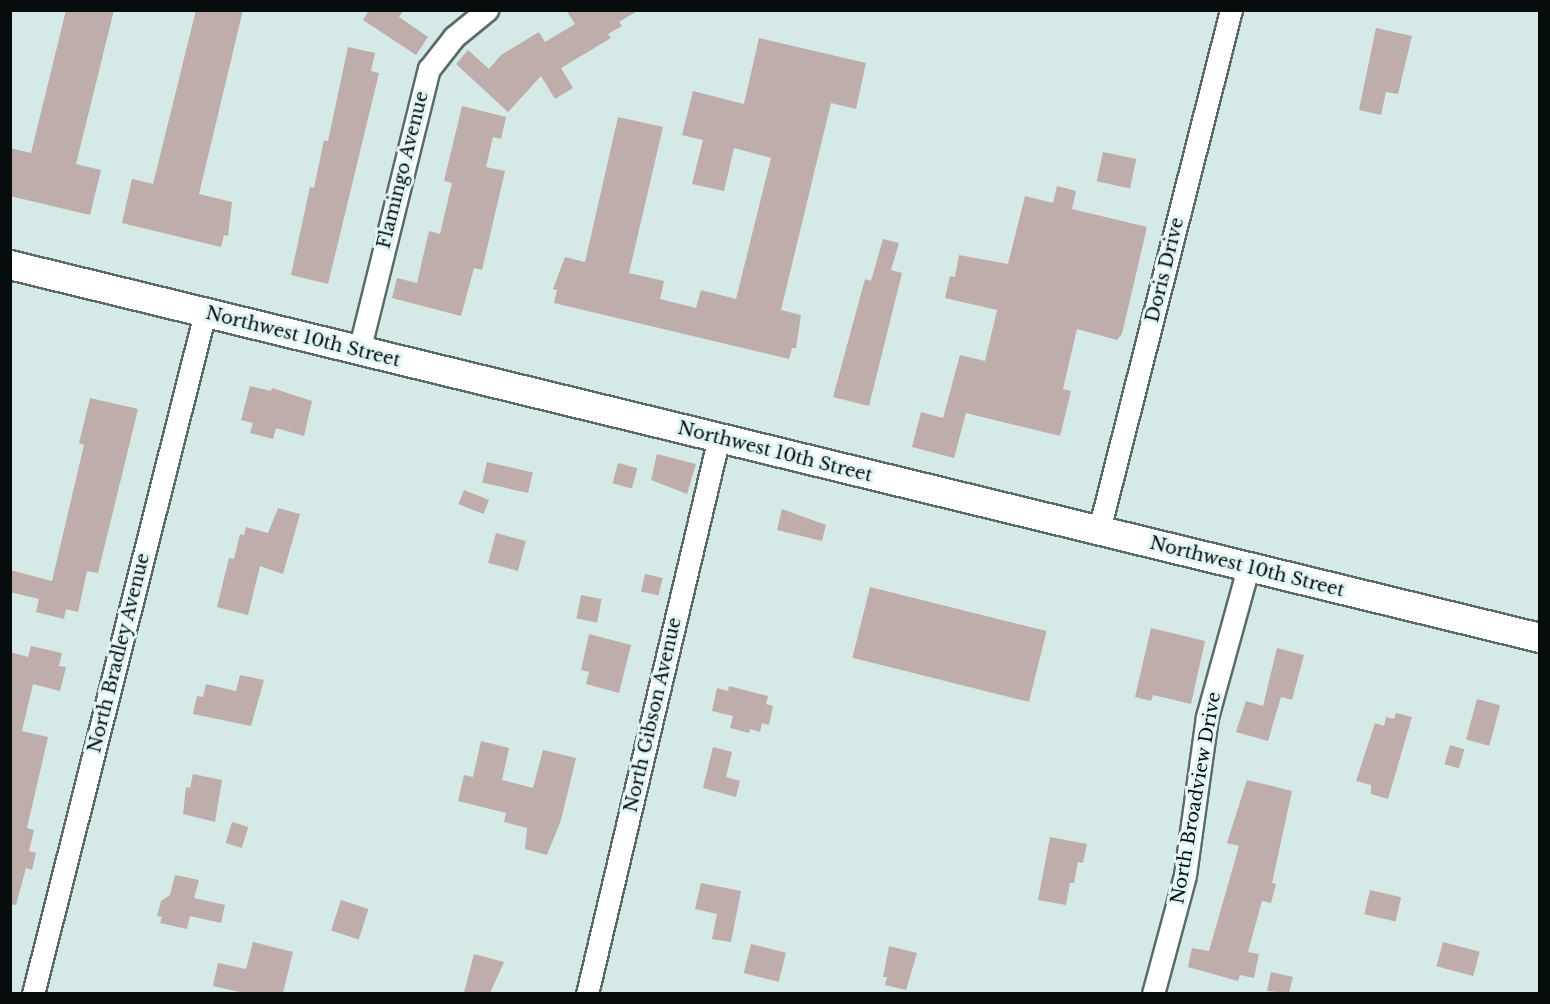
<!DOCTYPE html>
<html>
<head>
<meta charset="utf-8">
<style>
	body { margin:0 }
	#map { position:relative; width:1550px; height:1004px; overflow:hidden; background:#d5e9e7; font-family:"Libre Baskerville",serif }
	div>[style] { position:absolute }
	.building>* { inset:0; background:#bfadac; transform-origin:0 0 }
	.roads { filter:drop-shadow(2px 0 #5a6b6a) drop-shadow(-2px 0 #5a6b6a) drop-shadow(0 2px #5a6b6a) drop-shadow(0 -2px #5a6b6a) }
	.minor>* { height:21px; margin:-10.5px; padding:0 10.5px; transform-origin:10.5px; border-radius:10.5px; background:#fff }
	.secondary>* { height:28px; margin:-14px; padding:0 14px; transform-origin:14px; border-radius:14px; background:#fff }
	span { translate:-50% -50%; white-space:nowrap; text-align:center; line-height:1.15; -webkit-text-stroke:6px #e2f6f4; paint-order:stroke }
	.street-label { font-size:18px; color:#060d0c }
	.frame { position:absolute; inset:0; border:12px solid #060d0c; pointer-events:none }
</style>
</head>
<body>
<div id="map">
	<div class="building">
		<i style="clip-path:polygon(66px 10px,114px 10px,76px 164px,101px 170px,90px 215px,10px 196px,10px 148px,31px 153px)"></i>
		<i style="clip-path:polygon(196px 10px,243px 10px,199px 194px,232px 202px,228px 236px,224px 235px,221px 247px,122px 223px,132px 179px,153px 184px)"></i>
		<i style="clip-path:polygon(369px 10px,404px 10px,399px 17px,428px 37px,416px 55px,363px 20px)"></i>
		<i style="clip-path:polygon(566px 10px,639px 10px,619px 22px,622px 26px,608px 34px,611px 38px,561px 68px,573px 88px,555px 99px,541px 76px,508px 112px,456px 64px,468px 50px,489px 69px,501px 55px,539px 32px,545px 42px,575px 24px)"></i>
		<i style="clip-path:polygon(1376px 28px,1412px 36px,1398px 94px,1386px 92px,1381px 115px,1359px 110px)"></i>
		<i style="clip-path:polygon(759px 38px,866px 63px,856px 109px,831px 103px,781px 310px,801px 315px,796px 348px,792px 348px,789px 359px,554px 303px,557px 290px,553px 289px,565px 257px,585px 262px,618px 117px,663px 127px,629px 273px,664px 281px,660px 299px,696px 308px,701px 290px,736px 299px,771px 158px,734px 148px,724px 191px,692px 184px,703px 140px,682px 135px,693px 91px,744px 104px)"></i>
		<i style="clip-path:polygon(348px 47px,375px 53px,371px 71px,379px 73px,328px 284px,291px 275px,310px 187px,314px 188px,324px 140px,328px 141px)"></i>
		<i style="clip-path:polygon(462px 106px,506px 117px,501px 139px,493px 137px,486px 167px,505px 171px,482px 270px,474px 268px,461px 316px,392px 298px,397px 278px,417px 283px,429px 231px,440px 234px,452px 183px,444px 181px)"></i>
		<i style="left:1103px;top:152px;width:34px;height:30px;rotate:12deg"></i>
		<i style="clip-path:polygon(1057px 186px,1076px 191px,1072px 209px,1147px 227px,1122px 334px,1117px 340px,1077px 329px,1063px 389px,1071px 391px,1060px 436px,966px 413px,954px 458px,912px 447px,921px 412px,943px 418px,960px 355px,985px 361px,997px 310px,945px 298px,950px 276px,955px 277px,959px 255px,1008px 264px,1025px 196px,1053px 203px)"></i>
		<i style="clip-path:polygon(883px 239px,899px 243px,891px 270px,902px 273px,869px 406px,833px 397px,865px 279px,871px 281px)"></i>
		<i style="clip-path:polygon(250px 386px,271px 391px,272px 388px,312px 401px,304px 436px,276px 428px,273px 439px,250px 433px,253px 423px,241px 420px)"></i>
		<i style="clip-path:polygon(90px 398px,138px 409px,98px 573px,87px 571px,78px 612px,66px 609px,64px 619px,36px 612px,39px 599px,10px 592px,10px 570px,52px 581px,84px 445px,79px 443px)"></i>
		<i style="clip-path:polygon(657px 454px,696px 464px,687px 494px,651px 480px)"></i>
		<i style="left:487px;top:462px;width:47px;height:21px;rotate:13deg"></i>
		<i style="left:618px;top:463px;width:20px;height:21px;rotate:15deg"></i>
		<i style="left:464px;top:490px;width:27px;height:15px;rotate:22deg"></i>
		<i style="clip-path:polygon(278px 508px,300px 514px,283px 574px,260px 566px,248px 615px,217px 607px,229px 558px,234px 559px,240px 534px,244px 535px,246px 527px,268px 533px)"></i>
		<i style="clip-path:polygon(782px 509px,826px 525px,822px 541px,777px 530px)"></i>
		<i style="left:496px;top:533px;width:31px;height:31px;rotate:15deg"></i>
		<i style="left:645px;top:574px;width:18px;height:18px;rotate:13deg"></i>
		<i style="left:870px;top:587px;width:182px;height:73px;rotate:14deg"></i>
		<i style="left:581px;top:595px;width:21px;height:24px;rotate:11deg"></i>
		<i style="clip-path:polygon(1151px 628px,1205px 641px,1191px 704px,1153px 695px,1151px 701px,1135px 697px)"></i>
		<i style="clip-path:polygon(589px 634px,631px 645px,619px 693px,586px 684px,589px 672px,581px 670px)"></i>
		<i style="clip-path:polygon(31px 646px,62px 653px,59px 666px,66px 667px,60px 691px,33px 684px,22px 731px,48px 737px,27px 828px,34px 830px,29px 851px,36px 853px,32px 870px,26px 868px,16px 905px,10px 904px,10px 652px,28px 657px)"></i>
		<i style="clip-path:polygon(1277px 648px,1304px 655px,1292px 700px,1281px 697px,1268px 741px,1236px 732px,1246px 701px,1263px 706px)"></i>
		<i style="clip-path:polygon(240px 675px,264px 680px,251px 726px,193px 714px,197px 696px,203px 697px,206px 684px,236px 691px)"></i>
		<i style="clip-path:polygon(729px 686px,768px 696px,766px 704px,773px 706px,769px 725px,762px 723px,760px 732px,750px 729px,749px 733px,730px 728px,733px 716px,712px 711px,717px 688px,728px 691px)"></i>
		<i style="left:1477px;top:699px;width:24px;height:42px;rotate:15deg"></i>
		<i style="clip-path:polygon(1396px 713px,1412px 717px,1388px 799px,1371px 794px,1371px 785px,1356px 781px,1375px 723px,1384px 726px,1386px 717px,1394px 719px)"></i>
		<i style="clip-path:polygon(481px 741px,509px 748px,502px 780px,533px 788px,543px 750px,576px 758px,561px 820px,547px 855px,525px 849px,527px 828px,504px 822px,506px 813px,458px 801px,464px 775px,473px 777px)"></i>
		<i style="left:1450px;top:745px;width:15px;height:20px;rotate:16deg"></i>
		<i style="clip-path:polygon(713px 747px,732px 752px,726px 777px,740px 781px,736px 797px,703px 788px)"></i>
		<i style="clip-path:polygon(193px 774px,222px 780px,215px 822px,183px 814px,186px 787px,190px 788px)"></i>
		<i style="clip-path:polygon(1247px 780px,1292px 791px,1272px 883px,1276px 884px,1271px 903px,1262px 901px,1248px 952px,1259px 954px,1254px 978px,1240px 975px,1238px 981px,1188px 967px,1192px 948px,1209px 951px,1239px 846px,1227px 843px)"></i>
		<i style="left:232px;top:822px;width:17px;height:22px;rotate:17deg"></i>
		<i style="clip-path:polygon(1050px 837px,1087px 844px,1083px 863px,1078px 862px,1074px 883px,1070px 883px,1066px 905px,1038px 900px)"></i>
		<i style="clip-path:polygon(175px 875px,199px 880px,194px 898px,225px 905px,221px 923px,190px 916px,187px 929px,160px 923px,162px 917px,157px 916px,161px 901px,170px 895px)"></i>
		<i style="clip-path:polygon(701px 883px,741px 891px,731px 942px,712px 939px,717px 914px,695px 909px)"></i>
		<i style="left:1370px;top:890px;width:32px;height:25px;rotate:13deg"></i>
		<i style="left:341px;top:900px;width:29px;height:32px;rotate:18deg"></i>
		<i style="clip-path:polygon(253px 942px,293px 952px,283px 993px,244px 993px,213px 986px,218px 963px,246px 969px)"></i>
		<i style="left:1443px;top:942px;width:38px;height:25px;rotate:15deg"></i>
		<i style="left:751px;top:944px;width:36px;height:30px;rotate:14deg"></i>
		<i style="clip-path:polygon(889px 946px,917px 953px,906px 990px,885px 985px,887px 977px,883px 977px)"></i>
		<i style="clip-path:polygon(474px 954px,504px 962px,490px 993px,464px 993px)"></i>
		<i style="clip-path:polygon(1271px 972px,1293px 977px,1289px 993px,1267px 991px)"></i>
	</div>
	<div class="roads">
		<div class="minor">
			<i style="left:359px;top:351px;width:291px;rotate:-76.1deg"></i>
			<i style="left:429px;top:69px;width:41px;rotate:-52deg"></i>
			<i style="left:454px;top:37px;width:43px;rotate:-39.3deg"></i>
			<i style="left:1099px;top:530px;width:536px;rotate:-75.76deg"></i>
			<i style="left:33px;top:994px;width:702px;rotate:-75.83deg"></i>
			<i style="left:587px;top:994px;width:572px;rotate:-76.67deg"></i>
			<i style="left:1153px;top:994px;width:123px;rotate:-74.9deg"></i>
			<i style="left:1185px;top:875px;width:160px;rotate:-82.1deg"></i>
			<i style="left:1207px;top:717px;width:155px;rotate:-74.6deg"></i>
		</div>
		<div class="secondary">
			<i style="left:10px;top:265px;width:1575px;rotate:13.7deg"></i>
		</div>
	</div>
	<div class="street-label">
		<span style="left:403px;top:170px;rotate:-76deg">Flamingo Avenue</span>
		<span style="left:1165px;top:270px;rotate:-76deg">Doris Drive</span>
		<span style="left:303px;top:337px;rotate:14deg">Northwest 10th Street</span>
		<span style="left:775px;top:452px;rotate:14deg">Northwest 10th Street</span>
		<span style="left:1247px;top:567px;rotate:14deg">Northwest 10th Street</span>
		<span style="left:119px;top:653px;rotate:-76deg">North Bradley Avenue</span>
		<span style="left:653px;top:715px;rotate:-77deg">North Gibson Avenue</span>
		<span style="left:1196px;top:798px;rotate:-80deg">North Broadview Drive</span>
	</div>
	<div class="frame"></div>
</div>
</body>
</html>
